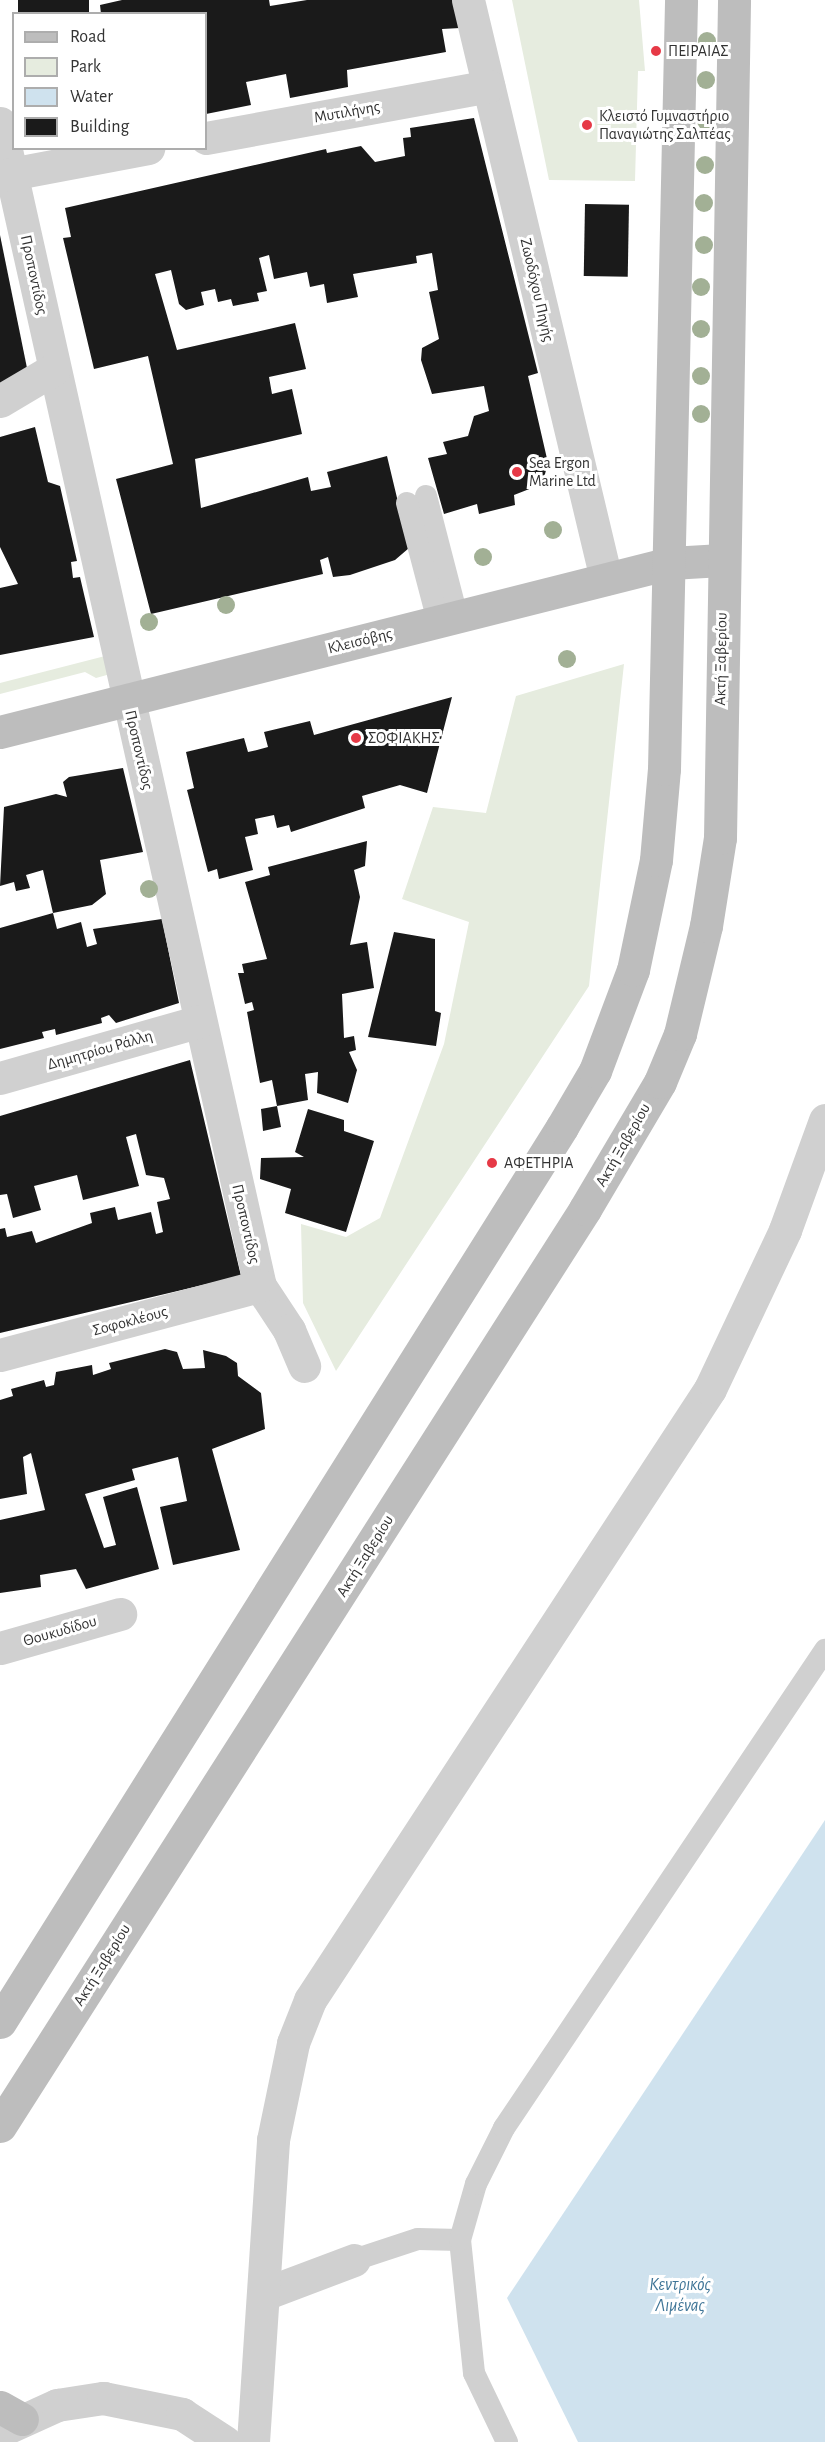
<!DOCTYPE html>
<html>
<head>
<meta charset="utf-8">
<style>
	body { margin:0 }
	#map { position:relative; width:825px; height:2442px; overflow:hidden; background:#fff; font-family:"Alegreya Sans",sans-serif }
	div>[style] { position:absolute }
	.green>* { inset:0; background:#e6ecdf }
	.water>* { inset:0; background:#cfe2ee }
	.building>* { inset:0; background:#1a1a1a; transform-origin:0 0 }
	.lane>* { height:22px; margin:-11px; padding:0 11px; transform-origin:11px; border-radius:11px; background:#d0d0d0 }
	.street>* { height:33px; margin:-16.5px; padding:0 16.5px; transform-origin:16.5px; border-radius:16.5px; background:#d0d0d0 }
	.secondary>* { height:33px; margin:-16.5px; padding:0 16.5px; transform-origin:16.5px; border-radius:16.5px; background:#bdbdbd }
	.trees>* { width:18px; height:18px; margin:-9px; border-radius:50%; background:#a2b095 }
	.dots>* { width:16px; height:16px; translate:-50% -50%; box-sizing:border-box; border:3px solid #fff; border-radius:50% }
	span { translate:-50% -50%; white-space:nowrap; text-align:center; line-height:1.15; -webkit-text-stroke:6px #fff; paint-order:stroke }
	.poi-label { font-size:16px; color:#333 }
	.left { translate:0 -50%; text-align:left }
	.street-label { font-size:16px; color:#333 }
	.water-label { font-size:18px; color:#3f7597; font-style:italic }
	.legend { position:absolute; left:12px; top:12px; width:195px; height:138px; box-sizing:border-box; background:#fff; border:2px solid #adadad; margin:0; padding:8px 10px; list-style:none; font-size:18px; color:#333 }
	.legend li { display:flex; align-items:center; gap:12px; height:30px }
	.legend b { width:30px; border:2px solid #adadad }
</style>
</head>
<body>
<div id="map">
	<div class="green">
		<i style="clip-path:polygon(512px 0,639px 0,645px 71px,638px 71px,635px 181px,549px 180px)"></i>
		<i style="clip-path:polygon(109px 655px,114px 673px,96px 678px,85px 672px,0 694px,0 683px)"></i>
		<i style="clip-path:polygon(624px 664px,589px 986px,336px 1371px,303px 1303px,301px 1224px,346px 1237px,380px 1218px,444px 1044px,469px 922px,402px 899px,433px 807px,486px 813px,516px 696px)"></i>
	</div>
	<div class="water">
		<i style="clip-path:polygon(825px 1820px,825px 2442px,578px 2442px,507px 2298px)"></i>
	</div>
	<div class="building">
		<i style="left:18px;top:0;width:71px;height:14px"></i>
		<i style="clip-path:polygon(122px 0,269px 0,270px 6px,307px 0,454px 0,460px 28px,442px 29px,446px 52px,347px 70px,348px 87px,290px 98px,286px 74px,246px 82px,251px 105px,206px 114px,206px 14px,101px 14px,100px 5px)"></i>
		<i style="clip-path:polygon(474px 118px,538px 373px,528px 376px,548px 463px,545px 474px,537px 486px,514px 495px,515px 505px,479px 514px,477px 504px,444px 514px,428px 458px,447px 454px,443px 442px,468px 436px,474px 416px,489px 411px,484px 386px,432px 394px,421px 360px,422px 348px,439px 339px,429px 292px,438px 290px,432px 253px,416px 256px,417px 263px,353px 274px,358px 297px,327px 303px,324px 284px,310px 287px,307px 272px,274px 279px,269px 255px,259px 258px,267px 291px,257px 293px,259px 301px,233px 306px,231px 299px,218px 302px,215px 289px,201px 292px,204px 305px,186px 310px,179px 304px,171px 270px,155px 274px,177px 350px,295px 323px,306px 369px,269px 377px,272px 394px,292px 389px,302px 434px,195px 459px,201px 508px,308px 477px,311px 491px,331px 487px,327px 472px,387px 456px,409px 548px,395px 560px,350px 575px,333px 577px,328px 557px,320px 560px,323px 574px,151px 614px,116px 479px,173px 464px,148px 356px,94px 369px,63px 238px,71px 237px,65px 208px,326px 149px,327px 153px,361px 146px,375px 162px,405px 156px,403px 138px,411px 137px,410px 128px)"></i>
		<i style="left:585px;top:204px;width:44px;height:72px;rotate:1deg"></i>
		<i style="clip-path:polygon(0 235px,27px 368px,0 385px)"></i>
		<i style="clip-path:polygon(35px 427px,48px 482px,60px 486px,77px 561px,71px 562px,73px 578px,80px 577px,94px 637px,0 655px,0 588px,18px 584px,0 547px,0 437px)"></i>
		<i style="clip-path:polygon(452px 697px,427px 793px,400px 785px,362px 796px,365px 808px,291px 832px,289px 825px,277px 828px,274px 815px,255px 819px,258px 834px,245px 837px,253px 870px,219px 879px,217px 869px,208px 872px,187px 790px,194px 788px,186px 752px,244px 738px,248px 752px,257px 750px,268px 747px,264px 732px,310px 721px,314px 735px)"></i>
		<i style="clip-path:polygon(123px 768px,143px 852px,100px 860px,106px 894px,92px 905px,53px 913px,43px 870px,26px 875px,30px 888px,16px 891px,14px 882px,0 886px,4px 807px,56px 794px,67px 797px,63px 782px,69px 777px)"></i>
		<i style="clip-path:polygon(367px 841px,365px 866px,354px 870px,360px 897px,350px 945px,367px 942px,374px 988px,342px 994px,344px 1038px,354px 1036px,356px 1050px,349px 1052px,357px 1070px,348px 1103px,317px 1093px,318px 1072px,305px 1074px,308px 1100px,277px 1106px,272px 1080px,260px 1083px,247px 1012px,254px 1010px,252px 1002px,245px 1004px,238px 973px,244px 973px,242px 964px,267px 959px,245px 882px,270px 875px,268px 867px)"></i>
		<i style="clip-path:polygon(53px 913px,57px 929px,81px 922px,87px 947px,97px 944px,93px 929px,162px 919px,179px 1003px,116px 1023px,109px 1015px,101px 1018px,102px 1023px,56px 1035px,55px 1029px,42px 1032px,44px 1038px,0 1049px,0 928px)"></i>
		<i style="clip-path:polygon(394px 932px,435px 939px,435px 1011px,441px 1013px,436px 1046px,368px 1037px)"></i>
		<i style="clip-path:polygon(190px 1060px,241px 1276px,0 1333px,0 1229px,5px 1228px,7px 1237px,32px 1231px,36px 1243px,92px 1223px,90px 1213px,115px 1207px,118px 1220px,151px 1212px,156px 1234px,163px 1232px,157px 1202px,170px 1199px,164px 1178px,146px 1175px,136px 1134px,126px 1137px,139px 1186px,83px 1200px,77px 1175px,34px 1186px,41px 1210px,13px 1218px,7px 1194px,0 1195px,0 1116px)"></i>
		<i style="clip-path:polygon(277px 1106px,281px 1127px,263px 1131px,261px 1109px)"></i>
		<i style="clip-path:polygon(308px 1109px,344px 1120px,344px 1131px,374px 1141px,346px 1232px,285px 1213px,291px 1189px,260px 1179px,261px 1158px,304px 1157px,295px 1152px)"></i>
		<i style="clip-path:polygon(165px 1349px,177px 1352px,183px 1369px,205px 1368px,203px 1350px,226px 1356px,237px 1363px,238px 1376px,261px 1393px,265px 1429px,212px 1449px,240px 1550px,173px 1565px,160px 1507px,187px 1501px,178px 1457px,132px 1469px,135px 1480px,85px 1494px,104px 1548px,116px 1545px,103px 1497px,137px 1487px,159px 1569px,86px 1589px,76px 1569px,40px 1575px,41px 1587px,0 1593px,0 1520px,45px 1510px,31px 1453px,23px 1457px,27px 1494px,0 1499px,0 1400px,13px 1396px,11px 1389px,44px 1380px,46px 1387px,54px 1385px,56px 1372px,92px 1365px,93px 1375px,111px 1369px,109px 1363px)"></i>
	</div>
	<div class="lane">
		<i style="left:426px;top:496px;width:124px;rotate:75.5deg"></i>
		<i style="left:407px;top:503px;width:122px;rotate:75.3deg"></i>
		<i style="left:354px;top:2260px;width:67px;rotate:-18.2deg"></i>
		<i style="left:418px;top:2239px;width:42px;rotate:1.4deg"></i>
		<i style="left:507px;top:2442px;width:76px;rotate:-115.6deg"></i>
		<i style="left:474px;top:2373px;width:134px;rotate:-96deg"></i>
		<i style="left:460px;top:2240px;width:58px;rotate:-74.1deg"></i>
		<i style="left:476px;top:2184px;width:63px;rotate:-63.4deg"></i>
		<i style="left:504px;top:2128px;width:576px;rotate:-56.12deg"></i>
	</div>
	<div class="street">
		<i style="left:468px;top:0;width:595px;rotate:76.59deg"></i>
		<i style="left:0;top:123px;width:1192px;rotate:77.4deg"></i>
		<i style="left:260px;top:1286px;width:53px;rotate:56.6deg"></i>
		<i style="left:289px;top:1330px;width:39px;rotate:67deg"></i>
		<i style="left:206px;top:138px;width:287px;rotate:-10.4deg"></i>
		<i style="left:0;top:176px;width:151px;rotate:-10.7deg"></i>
		<i style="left:0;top:401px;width:63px;rotate:-30.7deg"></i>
		<i style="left:0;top:1078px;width:208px;rotate:-15.9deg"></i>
		<i style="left:0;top:1355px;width:269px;rotate:-14.9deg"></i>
		<i style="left:0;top:1648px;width:125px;rotate:-15.8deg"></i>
		<i style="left:264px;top:2294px;width:96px;rotate:-20.7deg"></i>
		<i style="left:0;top:2431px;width:63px;rotate:-24.5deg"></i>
		<i style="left:57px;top:2405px;width:47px;rotate:-8.7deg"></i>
		<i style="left:103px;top:2398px;width:81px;rotate:11.4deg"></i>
		<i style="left:182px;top:2414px;width:51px;rotate:33.1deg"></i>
		<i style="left:253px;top:2442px;width:303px;rotate:-86.2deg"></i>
		<i style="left:273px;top:2140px;width:99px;rotate:-78.3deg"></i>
		<i style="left:293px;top:2043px;width:46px;rotate:-68.4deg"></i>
		<i style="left:310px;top:2000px;width:730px;rotate:-56.79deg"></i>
		<i style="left:710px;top:1389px;width:176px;rotate:-64.7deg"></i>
		<i style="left:785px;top:1230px;width:117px;rotate:-70deg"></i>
	</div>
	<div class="secondary">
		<i style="left:0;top:732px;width:691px;rotate:-14.16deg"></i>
		<i style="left:670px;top:563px;width:52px;rotate:-3.3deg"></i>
		<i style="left:0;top:2022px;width:1057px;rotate:-57.87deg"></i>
		<i style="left:562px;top:1127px;width:65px;rotate:-59.5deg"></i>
		<i style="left:595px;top:1071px;width:108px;rotate:-69.4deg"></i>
		<i style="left:633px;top:970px;width:112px;rotate:-78.2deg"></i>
		<i style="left:656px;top:860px;width:91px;rotate:-85deg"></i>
		<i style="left:664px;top:769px;width:769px;rotate:-88.73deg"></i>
		<i style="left:0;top:2126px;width:1088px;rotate:-57.46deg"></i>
		<i style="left:585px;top:1209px;width:147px;rotate:-59.4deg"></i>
		<i style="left:660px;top:1082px;width:52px;rotate:-67.4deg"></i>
		<i style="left:680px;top:1034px;width:111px;rotate:-76.5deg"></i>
		<i style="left:706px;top:926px;width:89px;rotate:-81deg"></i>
		<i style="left:720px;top:838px;width:838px;rotate:-89.04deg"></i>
		<i style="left:0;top:2407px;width:25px;rotate:29deg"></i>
	</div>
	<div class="trees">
		<i style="left:707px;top:41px"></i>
		<i style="left:706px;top:80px"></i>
		<i style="left:706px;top:121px"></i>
		<i style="left:705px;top:165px"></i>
		<i style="left:704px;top:203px"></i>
		<i style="left:704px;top:245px"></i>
		<i style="left:701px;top:287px"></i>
		<i style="left:701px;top:329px"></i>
		<i style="left:701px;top:376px"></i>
		<i style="left:701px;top:414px"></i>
		<i style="left:553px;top:530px"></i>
		<i style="left:483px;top:557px"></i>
		<i style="left:226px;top:605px"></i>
		<i style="left:149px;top:622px"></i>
		<i style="left:567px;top:659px"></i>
		<i style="left:149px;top:889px"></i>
	</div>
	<div class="dots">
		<i style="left:656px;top:51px;background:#e63946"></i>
		<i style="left:587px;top:125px;background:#e63946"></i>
		<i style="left:517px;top:472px;background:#e63946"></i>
		<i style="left:356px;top:738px;background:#e63946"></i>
		<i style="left:492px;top:1163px;background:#e63946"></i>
	</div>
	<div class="poi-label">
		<span class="left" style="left:668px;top:51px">ΠΕΙΡΑΙΑΣ</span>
		<span class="left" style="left:599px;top:125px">Κλειστό Γυμναστήριο<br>Παναγιώτης Σαλπέας</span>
		<span class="left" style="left:529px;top:472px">Sea Ergon<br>Marine Ltd</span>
		<span class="left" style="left:368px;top:738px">ΣΟΦΙΑΚΗΣ</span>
		<span class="left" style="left:504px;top:1163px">ΑΦΕΤΗΡΙΑ</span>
	</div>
	<div class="street-label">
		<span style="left:347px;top:112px;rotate:-10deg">Μυτιλήνης</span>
		<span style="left:34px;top:275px;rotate:78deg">Προποντίδος</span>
		<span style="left:537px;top:290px;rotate:77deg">Ζωοδόχου Πηγής</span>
		<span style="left:360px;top:641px;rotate:-14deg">Κλεισόβης</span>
		<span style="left:721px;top:659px;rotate:-89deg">Ακτή Ξαβερίου</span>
		<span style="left:139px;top:750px;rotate:77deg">Προποντίδος</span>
		<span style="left:100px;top:1050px;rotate:-16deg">Δημητρίου Ράλλη</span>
		<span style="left:623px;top:1145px;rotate:-60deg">Ακτή Ξαβερίου</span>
		<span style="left:246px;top:1224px;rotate:77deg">Προποντίδος</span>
		<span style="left:130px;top:1321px;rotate:-15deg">Σοφοκλέους</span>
		<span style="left:365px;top:1556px;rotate:-58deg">Ακτή Ξαβερίου</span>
		<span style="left:60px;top:1631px;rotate:-16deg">Θουκυδίδου</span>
		<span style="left:102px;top:1965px;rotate:-58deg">Ακτή Ξαβερίου</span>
	</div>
	<div class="water-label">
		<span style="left:680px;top:2296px">Κεντρικός<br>Λιμένας</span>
	</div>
	<ul class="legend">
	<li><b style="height:8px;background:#bdbdbd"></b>Road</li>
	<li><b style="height:16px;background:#e6ecdf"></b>Park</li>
	<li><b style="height:16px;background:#cfe2ee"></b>Water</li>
	<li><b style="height:16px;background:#1a1a1a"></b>Building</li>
	</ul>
</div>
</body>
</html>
